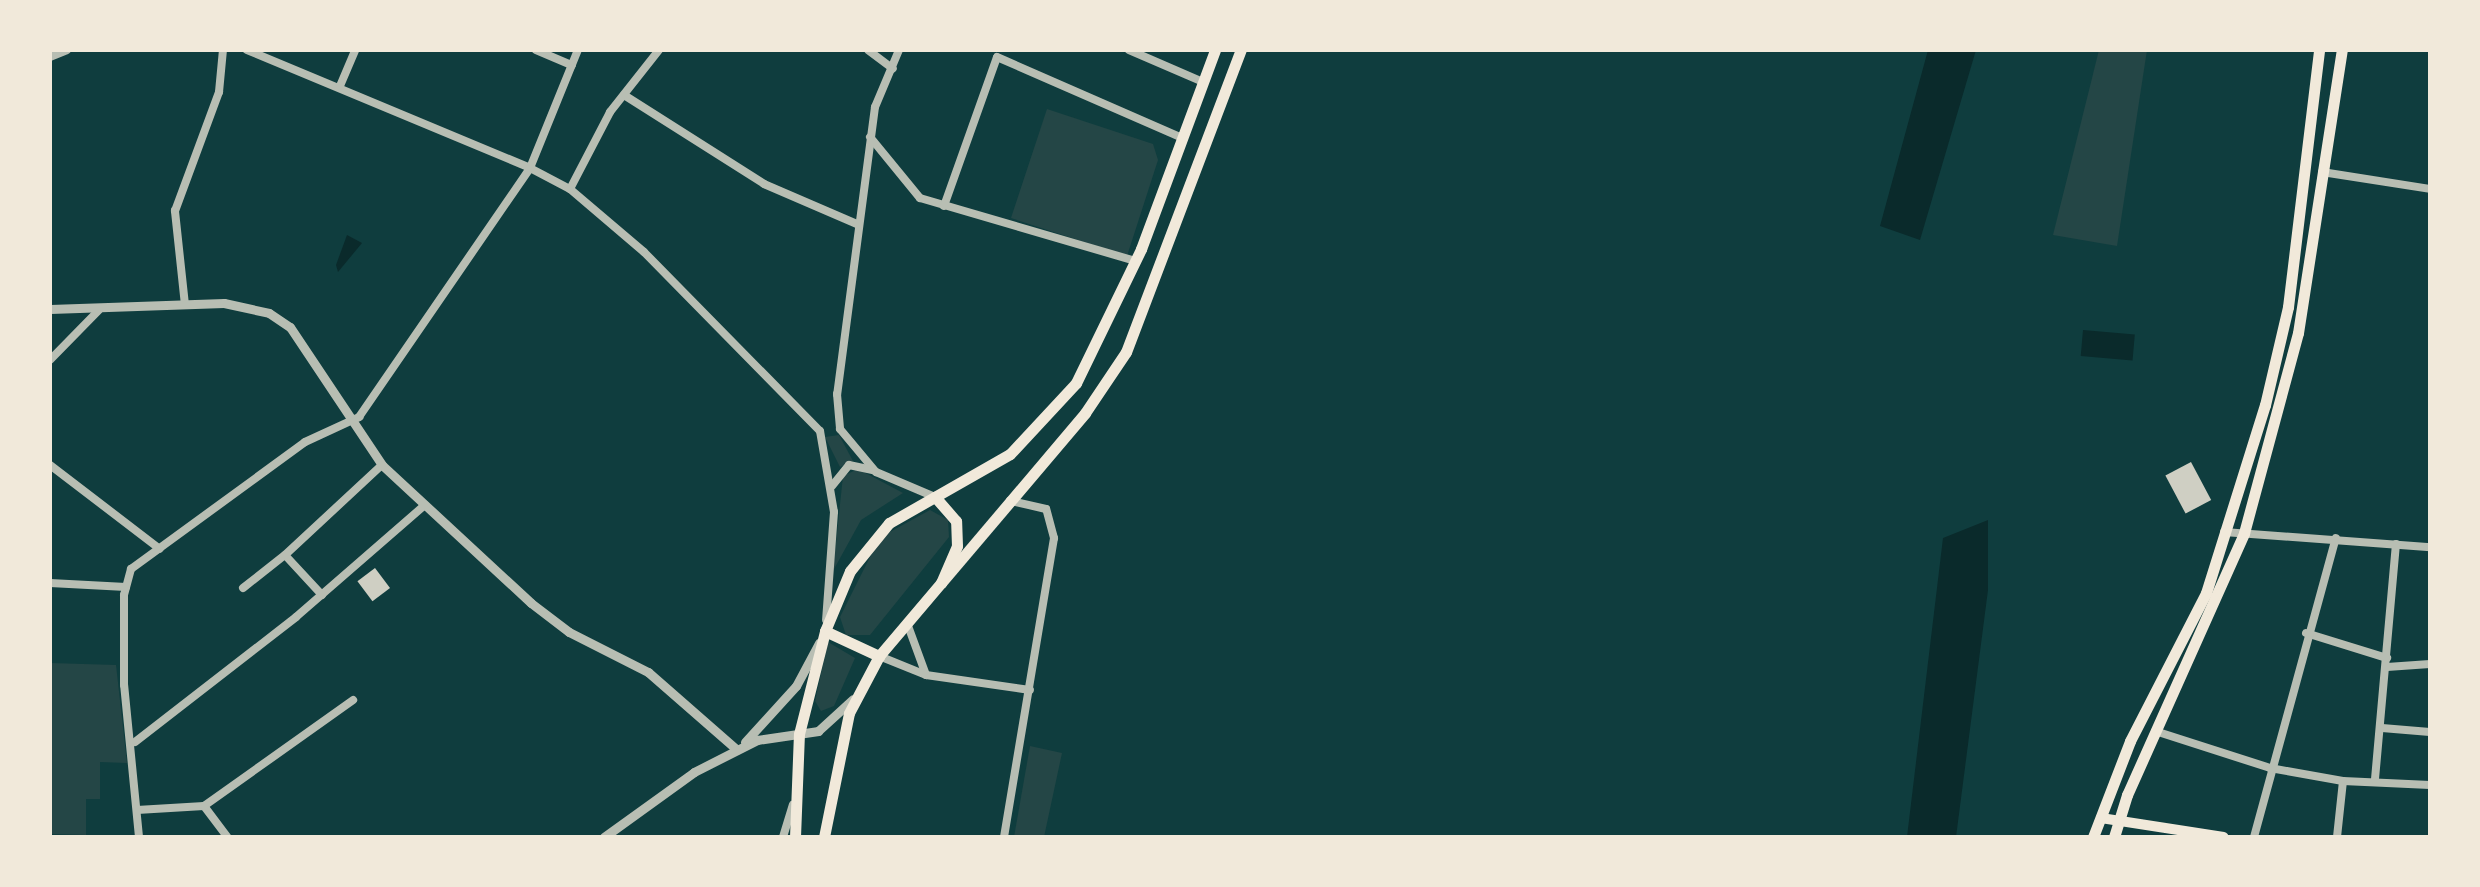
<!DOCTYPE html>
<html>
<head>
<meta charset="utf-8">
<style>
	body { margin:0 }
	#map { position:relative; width:2480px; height:887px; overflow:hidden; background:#0f3d3e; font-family:"Archivo Narrow",sans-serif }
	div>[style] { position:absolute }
	.green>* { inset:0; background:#244646 }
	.water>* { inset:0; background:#0a2a2b; transform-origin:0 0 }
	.building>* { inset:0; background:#cfcfc3; transform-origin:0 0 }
	.minor>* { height:8px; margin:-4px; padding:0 4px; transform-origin:4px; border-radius:4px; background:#b8beb3 }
	.tertiary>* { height:9px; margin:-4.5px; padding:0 4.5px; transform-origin:4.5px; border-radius:4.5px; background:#b8beb3 }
	.secondary>* { height:10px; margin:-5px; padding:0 5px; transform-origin:5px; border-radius:5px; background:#f1e9da }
	.primary>* { height:11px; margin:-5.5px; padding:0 5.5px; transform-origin:5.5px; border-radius:5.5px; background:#f1e9da }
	span { translate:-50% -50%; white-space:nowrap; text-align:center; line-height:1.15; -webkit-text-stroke:8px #f1e9da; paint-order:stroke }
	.frame { position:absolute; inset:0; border:52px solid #f1e9da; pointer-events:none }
</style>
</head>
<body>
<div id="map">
	<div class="green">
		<i style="clip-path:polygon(2099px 50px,2147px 50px,2117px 246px,2053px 235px)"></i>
		<i style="clip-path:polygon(1047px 109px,1153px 144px,1158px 160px,1127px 256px,1011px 218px)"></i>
		<i style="clip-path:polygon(839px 435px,853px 461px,840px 467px,825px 437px)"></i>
		<i style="clip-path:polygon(858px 469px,903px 493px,861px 520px,833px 571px,843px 476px)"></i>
		<i style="clip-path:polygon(930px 510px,948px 520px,949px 537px,870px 635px,846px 635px,840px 617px,871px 555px,888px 533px)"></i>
		<i style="clip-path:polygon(828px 642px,855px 658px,834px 706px,821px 711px,815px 701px)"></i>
		<i style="clip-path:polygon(50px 663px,116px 665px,127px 763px,100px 762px,100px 799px,86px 799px,86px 835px,50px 834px)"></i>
		<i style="clip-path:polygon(1030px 746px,1062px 753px,1044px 837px,1014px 837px)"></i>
	</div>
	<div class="water">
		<i style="clip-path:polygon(1928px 50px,1976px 50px,1920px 240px,1880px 226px)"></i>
		<i style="clip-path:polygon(347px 235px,362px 243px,338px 272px,336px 265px)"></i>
		<i style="left:2083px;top:330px;width:52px;height:26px;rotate:5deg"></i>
		<i style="clip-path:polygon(1988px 520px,1988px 590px,1956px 837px,1907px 837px,1943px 538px)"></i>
	</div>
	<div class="building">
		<i style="left:2191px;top:462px;width:43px;height:29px;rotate:62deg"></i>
		<i style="left:375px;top:568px;width:25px;height:22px;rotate:53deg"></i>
	</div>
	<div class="minor">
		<i style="left:247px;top:50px;width:307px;rotate:22.6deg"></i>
		<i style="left:530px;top:168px;width:45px;rotate:27.7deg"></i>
		<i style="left:570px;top:189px;width:97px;rotate:40.4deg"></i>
		<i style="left:644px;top:252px;width:251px;rotate:45.5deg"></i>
		<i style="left:820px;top:431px;width:82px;rotate:80.2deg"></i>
		<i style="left:834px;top:512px;width:108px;rotate:94.2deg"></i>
		<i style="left:536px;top:50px;width:39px;rotate:23deg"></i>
		<i style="left:868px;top:50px;width:31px;rotate:37deg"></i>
		<i style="left:899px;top:50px;width:62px;rotate:112.8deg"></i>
		<i style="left:875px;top:107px;width:290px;rotate:97.5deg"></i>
		<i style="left:837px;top:394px;width:35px;rotate:85deg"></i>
		<i style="left:840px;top:429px;width:56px;rotate:50.1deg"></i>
		<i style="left:876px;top:472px;width:64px;rotate:23deg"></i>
		<i style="left:1129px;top:50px;width:81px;rotate:23.4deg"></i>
		<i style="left:50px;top:57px;width:18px;rotate:-22deg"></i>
		<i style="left:340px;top:86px;width:39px;rotate:-67deg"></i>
		<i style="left:624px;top:95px;width:166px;rotate:32.4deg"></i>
		<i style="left:764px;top:184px;width:103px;rotate:23.3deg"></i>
		<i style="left:870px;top:137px;width:79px;rotate:50.7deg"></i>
		<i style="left:920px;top:198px;width:225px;rotate:16.3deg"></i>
		<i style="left:2322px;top:172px;width:109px;rotate:8.9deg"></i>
		<i style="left:570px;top:189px;width:87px;rotate:-62.5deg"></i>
		<i style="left:610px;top:112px;width:79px;rotate:-51.7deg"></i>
		<i style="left:944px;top:206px;width:158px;rotate:-70.4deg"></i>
		<i style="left:997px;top:57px;width:202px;rotate:23.6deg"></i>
		<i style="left:185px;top:305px;width:95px;rotate:-96.1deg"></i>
		<i style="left:175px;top:211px;width:127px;rotate:-69.7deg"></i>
		<i style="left:219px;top:92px;width:42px;rotate:-84.6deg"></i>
		<i style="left:50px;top:360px;width:70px;rotate:-45.6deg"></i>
		<i style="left:50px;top:465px;width:138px;rotate:37.4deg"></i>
		<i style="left:832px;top:486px;width:27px;rotate:-51deg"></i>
		<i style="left:849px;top:465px;width:24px;rotate:12deg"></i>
		<i style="left:2224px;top:532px;width:207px;rotate:4.2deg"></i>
		<i style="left:50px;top:583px;width:76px;rotate:3deg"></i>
		<i style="left:243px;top:588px;width:53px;rotate:-38.2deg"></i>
		<i style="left:322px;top:595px;width:54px;rotate:-132.8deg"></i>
		<i style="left:285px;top:555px;width:132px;rotate:-42.9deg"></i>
		<i style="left:907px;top:623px;width:55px;rotate:69.9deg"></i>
		<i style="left:2306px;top:633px;width:85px;rotate:17.2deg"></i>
		<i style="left:879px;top:656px;width:51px;rotate:22deg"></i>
		<i style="left:926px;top:675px;width:105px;rotate:8.2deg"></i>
		<i style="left:2387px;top:667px;width:43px;rotate:-4deg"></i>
		<i style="left:2382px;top:728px;width:48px;rotate:4.8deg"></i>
		<i style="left:2155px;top:731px;width:121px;rotate:17.8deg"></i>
		<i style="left:2270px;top:768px;width:74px;rotate:10.1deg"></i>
		<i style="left:2343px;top:781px;width:87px;rotate:2.6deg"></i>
		<i style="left:135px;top:742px;width:204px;rotate:-37.8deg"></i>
		<i style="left:296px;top:617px;width:171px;rotate:-41deg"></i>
		<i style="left:2375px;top:779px;width:236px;rotate:-84.9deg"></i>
		<i style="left:204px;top:806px;width:39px;rotate:53deg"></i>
		<i style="left:137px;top:810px;width:67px;rotate:-3.4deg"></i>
		<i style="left:204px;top:806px;width:183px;rotate:-35.4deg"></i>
		<i style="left:139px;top:837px;width:153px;rotate:-95.6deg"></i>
		<i style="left:124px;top:685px;width:90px;rotate:-90deg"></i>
		<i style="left:124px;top:595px;width:27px;rotate:-75deg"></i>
		<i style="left:131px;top:569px;width:215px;rotate:-36.1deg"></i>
		<i style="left:305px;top:442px;width:60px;rotate:-24.8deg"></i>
		<i style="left:359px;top:417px;width:302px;rotate:-55.5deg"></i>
		<i style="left:530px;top:168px;width:127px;rotate:-67.9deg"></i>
		<i style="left:783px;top:837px;width:34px;rotate:-73deg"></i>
		<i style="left:1004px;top:837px;width:303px;rotate:-80.5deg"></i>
		<i style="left:1054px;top:538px;width:30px;rotate:-105deg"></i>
		<i style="left:1046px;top:509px;width:37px;rotate:-167deg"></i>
		<i style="left:2254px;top:837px;width:310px;rotate:-74.7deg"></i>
		<i style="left:2337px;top:837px;width:56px;rotate:-83.9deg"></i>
	</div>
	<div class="tertiary">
		<i style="left:50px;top:309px;width:174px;rotate:-2deg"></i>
		<i style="left:224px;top:303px;width:46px;rotate:12.5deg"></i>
		<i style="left:269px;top:313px;width:25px;rotate:34deg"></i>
		<i style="left:290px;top:327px;width:166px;rotate:56.3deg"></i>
		<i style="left:382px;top:465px;width:203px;rotate:42.8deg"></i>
		<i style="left:531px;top:603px;width:48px;rotate:37.3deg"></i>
		<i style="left:569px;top:632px;width:89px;rotate:26.9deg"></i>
		<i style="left:648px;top:672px;width:118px;rotate:41.2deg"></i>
		<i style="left:745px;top:742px;width:76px;rotate:-47.7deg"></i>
		<i style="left:796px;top:686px;width:49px;rotate:-61.9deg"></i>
		<i style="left:604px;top:837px;width:111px;rotate:-35.8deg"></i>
		<i style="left:694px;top:772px;width:71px;rotate:-26.9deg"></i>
		<i style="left:757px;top:740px;width:62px;rotate:-8.4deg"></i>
		<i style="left:818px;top:731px;width:47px;rotate:-42.4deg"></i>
	</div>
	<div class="secondary">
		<i style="left:2101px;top:818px;width:124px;rotate:8.8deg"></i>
	</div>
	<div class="primary">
		<i style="left:941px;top:583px;width:223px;rotate:-49.7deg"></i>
		<i style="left:1085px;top:413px;width:73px;rotate:-56.1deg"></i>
		<i style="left:1126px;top:352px;width:323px;rotate:-69.2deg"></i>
		<i style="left:825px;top:631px;width:60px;rotate:24.8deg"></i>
		<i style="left:795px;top:837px;width:103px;rotate:-87.8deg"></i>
		<i style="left:799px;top:734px;width:106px;rotate:-75.8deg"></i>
		<i style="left:825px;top:631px;width:65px;rotate:-67.4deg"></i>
		<i style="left:850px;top:571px;width:62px;rotate:-50.9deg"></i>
		<i style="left:889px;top:523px;width:139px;rotate:-29.7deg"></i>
		<i style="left:1010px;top:454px;width:97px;rotate:-47.1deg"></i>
		<i style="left:1076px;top:383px;width:149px;rotate:-64.1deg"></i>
		<i style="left:1141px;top:249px;width:212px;rotate:-69.6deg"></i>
		<i style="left:824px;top:837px;width:126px;rotate:-78.6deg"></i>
		<i style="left:849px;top:713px;width:64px;rotate:-62.2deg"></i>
		<i style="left:879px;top:656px;width:96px;rotate:-49.7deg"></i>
		<i style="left:941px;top:583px;width:40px;rotate:-66.6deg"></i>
		<i style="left:957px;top:546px;width:25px;rotate:-92deg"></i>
		<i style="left:956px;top:521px;width:32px;rotate:-131deg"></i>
		<i style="left:2093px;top:837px;width:103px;rotate:-68.9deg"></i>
		<i style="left:2130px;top:741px;width:166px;rotate:-62.8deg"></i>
		<i style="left:2206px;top:593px;width:197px;rotate:-72.6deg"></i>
		<i style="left:2265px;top:405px;width:101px;rotate:-76.8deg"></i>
		<i style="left:2288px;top:307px;width:259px;rotate:-83.1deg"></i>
		<i style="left:2114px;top:837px;width:44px;rotate:-72.8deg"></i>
		<i style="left:2127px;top:795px;width:287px;rotate:-65.9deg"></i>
		<i style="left:2244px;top:533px;width:207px;rotate:-74.9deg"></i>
		<i style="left:2298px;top:333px;width:286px;rotate:-81.2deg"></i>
	</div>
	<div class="frame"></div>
</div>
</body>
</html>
